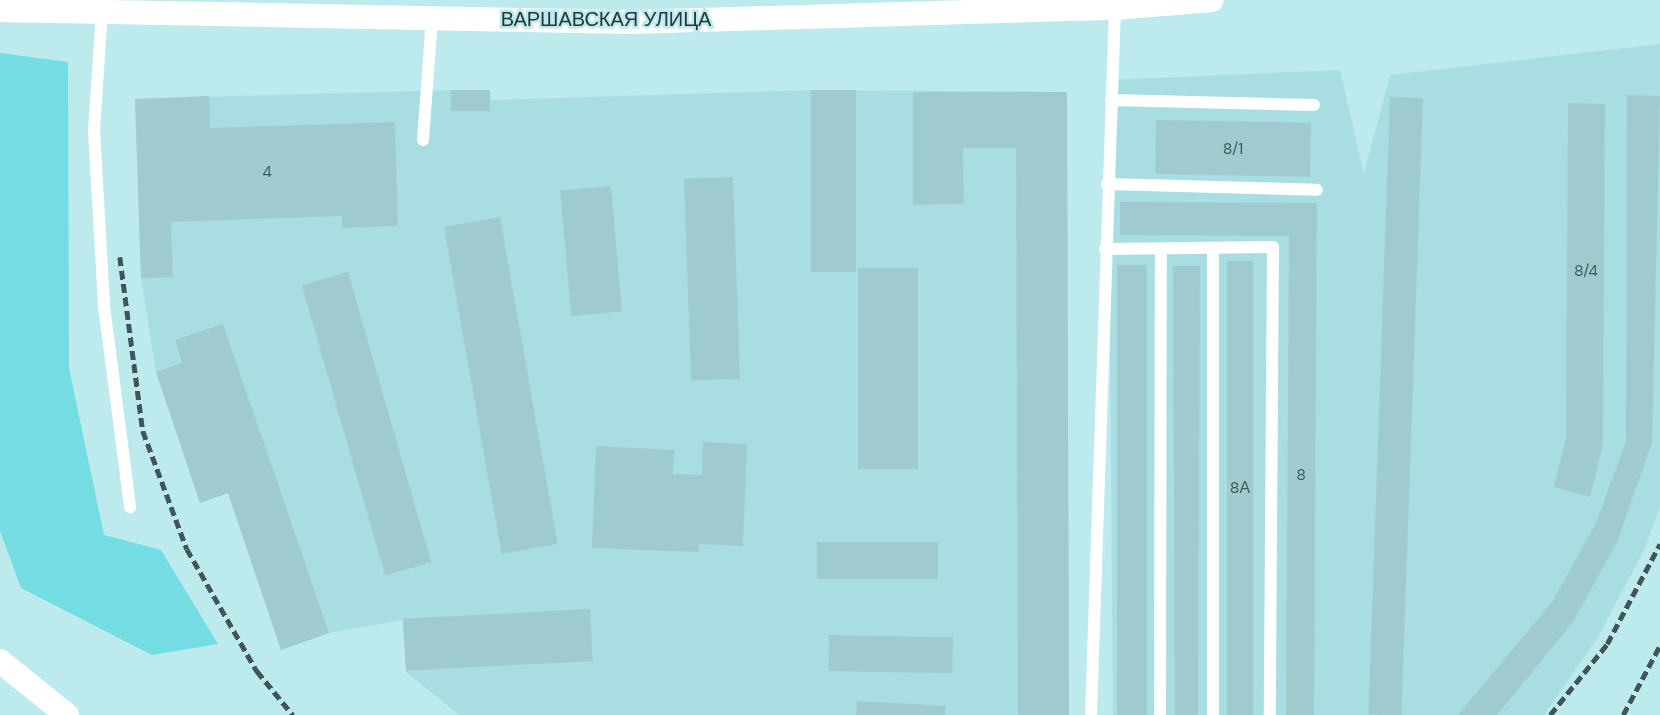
<!DOCTYPE html>
<html>
<head>
<meta charset="utf-8">
<style>
	body { margin:0 }
	#map { position:relative; width:1660px; height:715px; overflow:hidden; background:#bdeaed; font-family:"DM Sans",sans-serif }
	div>[style] { position:absolute }
	.built>* { inset:0; background:#a8dee2 }
	.green>* { inset:0; background:#74dce3 }
	.building>* { inset:0; background:#9fcbce; transform-origin:0 0 }
	.service>* { height:12px; margin:-6px; padding:0 6px; transform-origin:6px; border-radius:6px; background:#fff }
	.minor>* { height:24px; margin:-12px; padding:0 12px; transform-origin:12px; border-radius:12px; background:#fff }
	.rail>* { height:4.5px; margin-top:-2.25px; transform-origin:0; background:repeating-linear-gradient(90deg,#3f5557 0 9px,transparent 0 13.5px) }
	span { translate:-50% -50%; white-space:nowrap; text-align:center; line-height:1.15; -webkit-text-stroke:5px #bdeaed; paint-order:stroke }
	.number-label { font-size:16px; color:#435b5d }
	.number-label span { -webkit-text-stroke-width:0 }
	.street-label { font-size:20px; color:#243637 }
</style>
</head>
<body>
<div id="map">
	<div class="built">
		<i style="clip-path:polygon(1660px 44px,1660px 507px,1644px 550px,1597px 639px,1544px 715px,1113px 715px,1108px 80px,1340px 70px,1364px 174px,1390px 75px)"></i>
		<i style="clip-path:polygon(451px 90px,490px 90px,491px 100px,811px 90px,1067px 92px,1069px 715px,459px 715px,406px 672px,402px 620px,329px 633px,281px 650px,228px 493px,200px 503px,156px 372px,141px 278px,135px 99px)"></i>
	</div>
	<div class="green">
		<i style="clip-path:polygon(0 53px,68px 62px,69px 368px,104px 535px,161px 550px,218px 644px,152px 655px,21px 588px,0 531px)"></i>
	</div>
	<div class="building">
		<i style="left:451px;top:90px;width:39px;height:21px"></i>
		<i style="left:811px;top:90px;width:45px;height:182px"></i>
		<i style="clip-path:polygon(913px 92px,1067px 92px,1069px 715px,1018px 715px,1016px 148px,963px 148px,964px 204px,913px 205px)"></i>
		<i style="clip-path:polygon(1627px 95px,1660px 96px,1652px 442px,1618px 540px,1573px 622px,1497px 715px,1458px 715px,1552px 602px,1596px 523px,1626px 441px)"></i>
		<i style="clip-path:polygon(209px 96px,210px 128px,395px 122px,398px 226px,342px 228px,342px 216px,171px 222px,173px 277px,141px 278px,135px 99px)"></i>
		<i style="left:1390px;top:97px;width:33px;height:618px;rotate:2deg"></i>
		<i style="clip-path:polygon(1568px 103px,1605px 104px,1603px 444px,1590px 497px,1554px 487px,1566px 438px)"></i>
		<i style="left:1156px;top:120px;width:155px;height:54px;rotate:1deg"></i>
		<i style="left:733px;top:177px;width:202px;height:49px;rotate:88deg"></i>
		<i style="left:611px;top:186px;width:126px;height:51px;rotate:85deg"></i>
		<i style="clip-path:polygon(1120px 202px,1317px 203px,1314px 715px,1286px 715px,1289px 236px,1120px 235px)"></i>
		<i style="left:500px;top:217px;width:332px;height:57px;rotate:80deg"></i>
		<i style="left:1227px;top:261px;width:26px;height:454px"></i>
		<i style="left:1117px;top:265px;width:30px;height:450px"></i>
		<i style="clip-path:polygon(1173px 266px,1200px 266px,1198px 715px,1175px 715px)"></i>
		<i style="left:858px;top:268px;width:60px;height:201px"></i>
		<i style="left:348px;top:272px;width:302px;height:48px;rotate:74deg"></i>
		<i style="clip-path:polygon(223px 324px,329px 633px,281px 650px,228px 493px,200px 503px,156px 372px,182px 363px,175px 340px)"></i>
		<i style="clip-path:polygon(703px 442px,747px 444px,743px 546px,699px 544px,699px 552px,592px 548px,596px 446px,674px 450px,673px 474px,702px 475px)"></i>
		<i style="left:938px;top:542px;width:37px;height:121px;rotate:90deg"></i>
		<i style="left:590px;top:609px;width:52px;height:187px;rotate:87deg"></i>
		<i style="left:829px;top:635px;width:124px;height:36px;rotate:1deg"></i>
		<i style="clip-path:polygon(857px 701px,946px 706px,945px 715px,856px 715px)"></i>
	</div>
	<div class="service">
		<i style="left:102px;top:10px;width:121px;rotate:93.8deg"></i>
		<i style="left:94px;top:131px;width:175px;rotate:86.7deg"></i>
		<i style="left:104px;top:306px;width:203px;rotate:82.6deg"></i>
		<i style="left:1111px;top:100px;width:203px;rotate:1.4deg"></i>
		<i style="left:423px;top:140px;width:123px;rotate:-85.8deg"></i>
		<i style="left:1107px;top:184px;width:210px;rotate:1.6deg"></i>
		<i style="left:1105px;top:249px;width:168px;rotate:-0.7deg"></i>
		<i style="left:1273px;top:247px;width:468px;rotate:90.4deg"></i>
		<i style="left:1091px;top:715px;width:707px;rotate:-88.06deg"></i>
		<i style="left:1160px;top:715px;width:466px;rotate:-89.9deg"></i>
		<i style="left:1213px;top:715px;width:467px;rotate:-90deg"></i>
	</div>
	<div class="minor">
		<i style="left:0;top:10px;width:632px;rotate:1.09deg"></i>
		<i style="left:632px;top:22px;width:483px;rotate:-1.7deg"></i>
		<i style="left:1115px;top:8px;width:97px;rotate:-4.7deg"></i>
		<i style="left:0;top:661px;width:86px;rotate:38.9deg"></i>
	</div>
	<div class="rail">
		<i style="left:120px;top:257px;width:176px;rotate:82.5deg"></i>
		<i style="left:143px;top:431px;width:126px;rotate:69.6deg"></i>
		<i style="left:187px;top:549px;width:141px;rotate:60.2deg"></i>
		<i style="left:257px;top:671px;width:57px;rotate:50.7deg"></i>
		<i style="left:1550px;top:715px;width:91px;rotate:-51.2deg"></i>
		<i style="left:1607px;top:644px;width:113px;rotate:-62.1deg"></i>
		<i style="left:1623px;top:715px;width:79px;rotate:-62.1deg"></i>
	</div>
	<div class="number-label">
		<span style="left:1233px;top:149px">8/1</span>
		<span style="left:267px;top:172px">4</span>
		<span style="left:1586px;top:271px">8/4</span>
		<span style="left:1301px;top:475px">8</span>
		<span style="left:1240px;top:488px">8А</span>
	</div>
	<div class="street-label">
		<span style="left:606px;top:19px">ВАРШАВСКАЯ УЛИЦА</span>
	</div>
</div>
</body>
</html>
